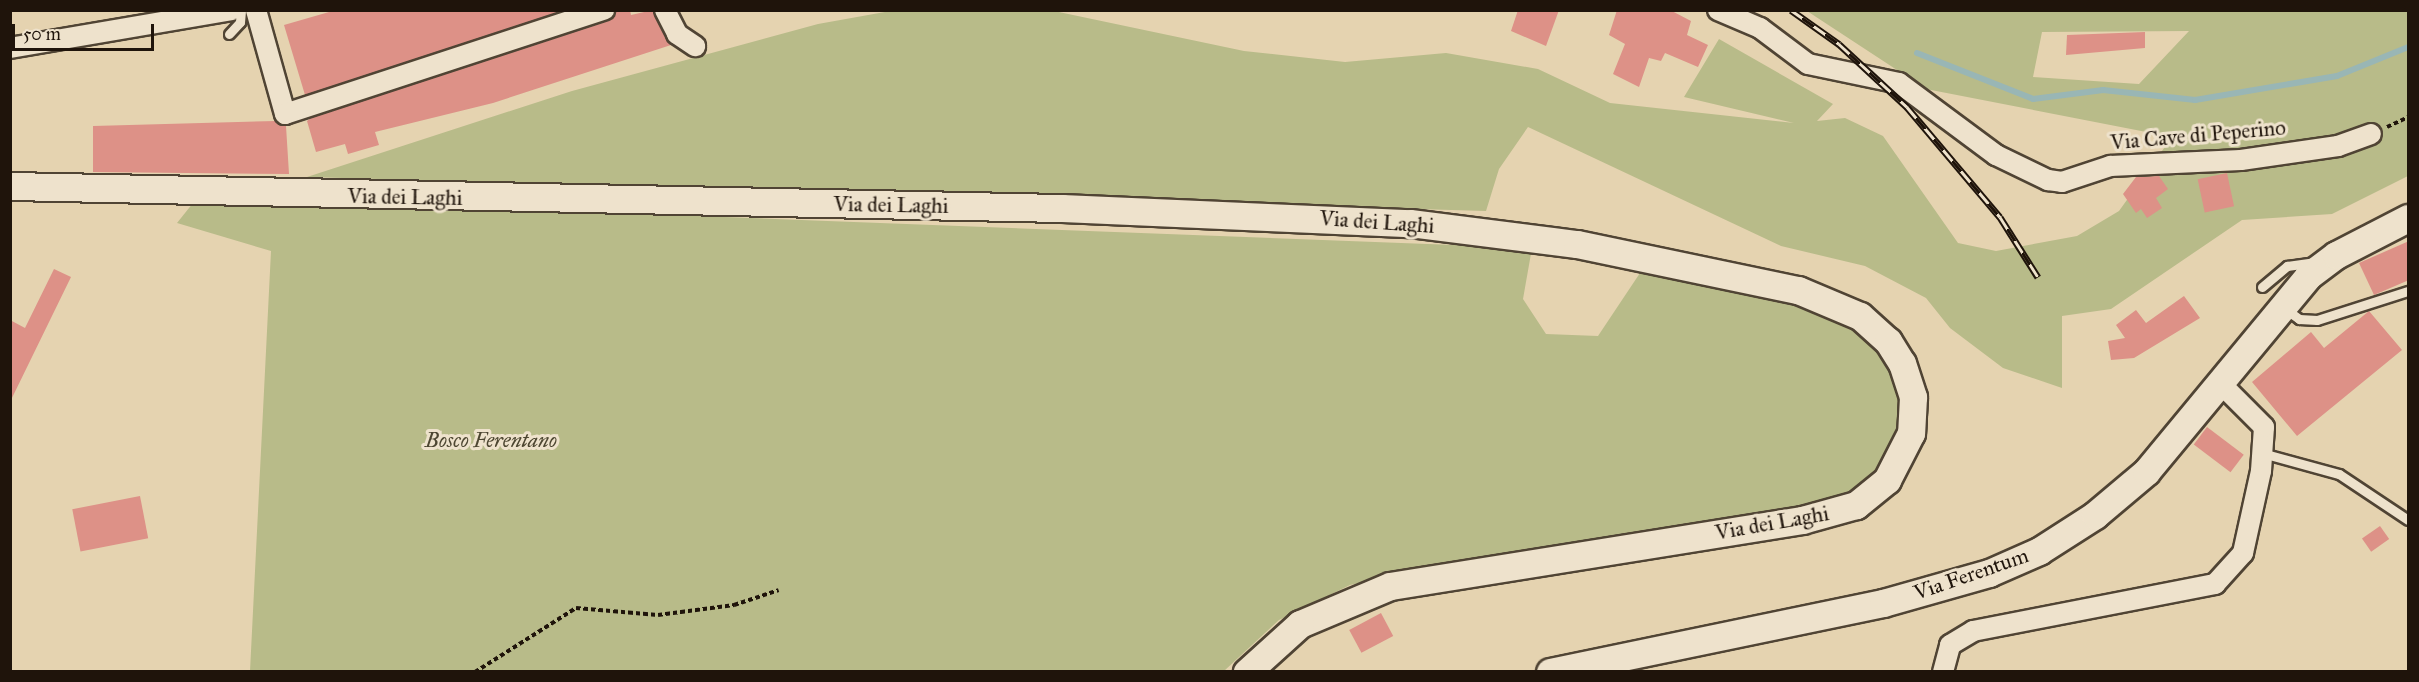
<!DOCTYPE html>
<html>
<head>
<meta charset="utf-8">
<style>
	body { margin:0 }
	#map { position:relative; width:2419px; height:682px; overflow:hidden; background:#e5d3b0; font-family:"IM FELL Great Primer",serif }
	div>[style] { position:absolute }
	.green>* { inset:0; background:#b8bb89 }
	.stream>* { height:6px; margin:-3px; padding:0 3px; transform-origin:3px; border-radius:3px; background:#99b6b5 }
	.building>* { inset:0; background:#dd9187; transform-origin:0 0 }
	.path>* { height:4px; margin-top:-2px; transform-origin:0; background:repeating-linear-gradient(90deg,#1f140b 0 4.5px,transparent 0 7.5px) }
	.roads { filter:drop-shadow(2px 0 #504434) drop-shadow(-2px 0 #504434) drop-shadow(0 2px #504434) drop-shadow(0 -2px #504434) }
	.lane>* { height:9px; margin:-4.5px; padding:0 4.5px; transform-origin:4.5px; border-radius:4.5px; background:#eee2cc }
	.street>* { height:20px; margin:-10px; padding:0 10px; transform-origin:10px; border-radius:10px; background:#eee2cc }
	.secondary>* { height:27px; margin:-13.5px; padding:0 13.5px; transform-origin:13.5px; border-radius:13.5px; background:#eee2cc }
	.rail>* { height:7px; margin-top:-3.5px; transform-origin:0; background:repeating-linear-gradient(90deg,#eee2cc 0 14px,#1f140b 0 28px); box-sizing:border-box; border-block:2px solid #1f140b }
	span { translate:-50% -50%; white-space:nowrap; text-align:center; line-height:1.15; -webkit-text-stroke:6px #eee2cc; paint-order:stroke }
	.street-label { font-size:21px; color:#1f140b }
	.park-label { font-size:21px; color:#4d4631; font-style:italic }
	.frame { position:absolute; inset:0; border:12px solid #1f140b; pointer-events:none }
	.scale { position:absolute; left:12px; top:24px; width:142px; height:27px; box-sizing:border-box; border:3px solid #1f140b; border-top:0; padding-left:8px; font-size:18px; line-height:21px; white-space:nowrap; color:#1f140b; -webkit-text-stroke:4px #eee2cc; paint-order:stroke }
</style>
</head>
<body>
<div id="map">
	<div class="green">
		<i style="clip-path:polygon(evenodd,896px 10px,1054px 11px,1244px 51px,1345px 62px,1446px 53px,1538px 69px,1610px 103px,1794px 123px,1684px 97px,1719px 39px,1833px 104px,1817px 121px,1845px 118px,1883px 136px,1958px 243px,1996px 251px,2077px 236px,2119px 211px,2172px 137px,1926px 89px,1807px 11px,2408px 11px,2408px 176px,2332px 214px,2242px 220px,2111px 309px,2062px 316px,2062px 388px,2003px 368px,1950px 328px,1926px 298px,1865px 266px,1781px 246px,1528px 127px,1499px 169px,1486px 211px,307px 177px,572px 91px,818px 24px,896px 10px,2189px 31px,2139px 84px,2033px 77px,2042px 32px,2189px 31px)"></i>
		<i style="clip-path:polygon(281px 200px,1532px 248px,1523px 299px,1546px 334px,1598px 336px,1642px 270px,1801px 298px,1840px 315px,1881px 344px,1907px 421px,1885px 470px,1858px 497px,1812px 511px,1419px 569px,1350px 585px,1279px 620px,1224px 671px,250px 671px,271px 251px,177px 223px,193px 203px)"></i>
	</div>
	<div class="stream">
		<i style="left:1917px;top:53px;width:125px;rotate:21.6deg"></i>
		<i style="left:2033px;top:99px;width:71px;rotate:-7.3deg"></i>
		<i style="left:2103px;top:90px;width:93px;rotate:6.2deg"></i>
		<i style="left:2195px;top:100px;width:144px;rotate:-9.6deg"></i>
		<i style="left:2337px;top:76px;width:77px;rotate:-22.2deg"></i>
	</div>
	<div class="building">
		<i style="clip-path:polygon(336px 10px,564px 10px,305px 95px,284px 25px)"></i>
		<i style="clip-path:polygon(616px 10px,630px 10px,631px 15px,653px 10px,671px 45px,493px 103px,375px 132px,379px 145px,348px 154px,345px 144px,316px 152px,307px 121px,311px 118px,608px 21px)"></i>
		<i style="clip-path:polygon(1518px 10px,1559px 10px,1546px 46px,1511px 31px)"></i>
		<i style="clip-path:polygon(1617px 10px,1670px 10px,1691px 21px,1687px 35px,1708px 45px,1698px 67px,1665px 53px,1661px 61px,1649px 58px,1639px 87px,1613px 74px,1625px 44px,1609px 35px)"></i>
		<i style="clip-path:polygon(2145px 32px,2145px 48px,2066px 55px,2067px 35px)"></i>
		<i style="clip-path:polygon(276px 121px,286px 126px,289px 174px,93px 172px,93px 126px)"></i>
		<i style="left:2227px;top:173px;width:34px;height:30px;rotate:78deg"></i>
		<i style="clip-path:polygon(2159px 176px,2168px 189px,2156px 198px,2162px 208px,2147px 218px,2141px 209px,2136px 213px,2123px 194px,2136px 177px)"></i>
		<i style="clip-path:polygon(2409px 241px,2409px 280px,2374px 295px,2359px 263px)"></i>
		<i style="clip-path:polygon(54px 269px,71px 277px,10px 402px,10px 320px,25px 328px)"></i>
		<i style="clip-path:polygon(2184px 296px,2200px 318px,2134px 358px,2111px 360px,2108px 341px,2125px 338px,2116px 325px,2136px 310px,2146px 323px)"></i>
		<i style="clip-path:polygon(2369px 311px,2402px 350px,2297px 436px,2252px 382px,2311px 332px,2324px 348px)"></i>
		<i style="left:2207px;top:427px;width:46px;height:22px;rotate:37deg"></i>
		<i style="left:140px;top:496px;width:43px;height:69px;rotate:79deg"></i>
		<i style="left:2380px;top:526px;width:16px;height:22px;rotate:55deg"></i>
		<i style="left:1381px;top:613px;width:26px;height:36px;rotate:62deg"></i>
	</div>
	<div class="path">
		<i style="left:2387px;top:127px;width:23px;rotate:-25deg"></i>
		<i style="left:475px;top:672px;width:120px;rotate:-32.4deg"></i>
		<i style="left:576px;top:608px;width:82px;rotate:4.9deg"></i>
		<i style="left:658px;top:615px;width:77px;rotate:-7.5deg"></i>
		<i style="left:734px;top:605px;width:47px;rotate:-18.4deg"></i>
	</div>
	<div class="roads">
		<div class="lane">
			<i style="left:229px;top:34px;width:16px;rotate:-47deg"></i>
			<i style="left:240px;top:22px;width:12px;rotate:-85deg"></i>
			<i style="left:2262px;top:287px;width:33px;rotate:-40deg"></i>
			<i style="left:2287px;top:266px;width:29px;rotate:-8deg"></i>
			<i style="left:2284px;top:308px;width:19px;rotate:36deg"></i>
			<i style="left:2299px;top:319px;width:18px;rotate:3deg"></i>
			<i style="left:2317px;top:320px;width:96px;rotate:-17.7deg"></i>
			<i style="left:2262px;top:453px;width:80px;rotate:15.3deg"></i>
			<i style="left:2339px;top:474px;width:83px;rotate:33.7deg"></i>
		</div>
		<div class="street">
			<i style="left:256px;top:10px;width:108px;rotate:74.4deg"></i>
			<i style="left:285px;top:114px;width:336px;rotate:-18.1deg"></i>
			<i style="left:665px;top:10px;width:27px;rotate:63deg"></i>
			<i style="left:677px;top:34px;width:22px;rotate:34deg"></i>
			<i style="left:1718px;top:10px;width:46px;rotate:23.2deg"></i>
			<i style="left:1760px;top:28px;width:60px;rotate:36.9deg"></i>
			<i style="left:1808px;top:64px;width:93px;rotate:11.8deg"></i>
			<i style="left:1899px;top:83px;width:121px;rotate:36.6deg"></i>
			<i style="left:1996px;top:155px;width:58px;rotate:25.7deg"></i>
			<i style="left:2048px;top:180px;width:14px;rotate:8deg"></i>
			<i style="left:2062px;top:182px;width:51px;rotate:-18.4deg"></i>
			<i style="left:2110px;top:166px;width:131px;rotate:-2.6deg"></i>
			<i style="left:2241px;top:160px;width:98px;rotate:-8.2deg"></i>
			<i style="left:2338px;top:146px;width:35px;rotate:-20deg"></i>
			<i style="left:10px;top:48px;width:225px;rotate:-9.7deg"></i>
			<i style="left:1943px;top:672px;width:28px;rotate:-75deg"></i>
			<i style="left:1950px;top:645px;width:27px;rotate:-31deg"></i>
			<i style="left:1973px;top:631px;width:247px;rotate:-11deg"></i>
			<i style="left:2215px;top:584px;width:42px;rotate:-47.9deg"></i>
			<i style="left:2243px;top:553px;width:84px;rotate:-77.6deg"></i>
			<i style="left:2261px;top:471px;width:44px;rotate:-86.1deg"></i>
			<i style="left:2264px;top:427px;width:62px;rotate:-135deg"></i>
		</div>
		<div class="secondary">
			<i style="left:10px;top:186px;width:1052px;rotate:1.2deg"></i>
			<i style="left:1062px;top:208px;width:348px;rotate:2.5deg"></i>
			<i style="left:1410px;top:223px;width:168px;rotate:7.2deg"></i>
			<i style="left:1577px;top:244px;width:226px;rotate:11.8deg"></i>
			<i style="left:1798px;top:290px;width:67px;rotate:22.8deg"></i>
			<i style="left:1860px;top:316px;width:38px;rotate:42deg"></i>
			<i style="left:1888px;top:341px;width:26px;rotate:58deg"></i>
			<i style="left:1902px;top:363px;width:36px;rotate:72deg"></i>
			<i style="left:1913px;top:397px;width:36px;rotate:93deg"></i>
			<i style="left:1911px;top:433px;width:53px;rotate:117.1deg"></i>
			<i style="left:1887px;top:480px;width:40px;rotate:141deg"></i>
			<i style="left:1856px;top:505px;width:56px;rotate:164.5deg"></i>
			<i style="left:1802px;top:520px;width:417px;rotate:170.9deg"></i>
			<i style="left:1390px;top:586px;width:98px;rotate:157.1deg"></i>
			<i style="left:1300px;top:624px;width:72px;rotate:137.8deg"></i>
			<i style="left:1550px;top:672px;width:340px;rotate:-11.7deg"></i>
			<i style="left:1883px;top:603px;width:110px;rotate:-15.8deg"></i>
			<i style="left:1989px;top:573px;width:55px;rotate:-23.7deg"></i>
			<i style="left:2039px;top:551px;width:67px;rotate:-32.7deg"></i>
			<i style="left:2095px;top:515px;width:67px;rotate:-40.1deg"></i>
			<i style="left:2146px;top:472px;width:254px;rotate:-50.4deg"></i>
			<i style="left:2308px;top:276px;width:35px;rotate:-37deg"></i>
			<i style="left:2336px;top:255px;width:81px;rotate:-27.2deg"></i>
		</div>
	</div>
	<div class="rail">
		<i style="left:1791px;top:10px;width:59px;rotate:35.3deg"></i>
		<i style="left:1839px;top:44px;width:93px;rotate:42.8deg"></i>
		<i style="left:1907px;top:107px;width:144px;rotate:49.8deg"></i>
		<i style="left:2000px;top:217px;width:71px;rotate:57.7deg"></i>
	</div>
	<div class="street-label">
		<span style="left:2198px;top:135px;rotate:-5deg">Via Cave di Peperino</span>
		<span style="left:405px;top:197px;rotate:1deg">Via dei Laghi</span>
		<span style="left:891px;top:205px;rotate:1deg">Via dei Laghi</span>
		<span style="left:1377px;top:222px;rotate:4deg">Via dei Laghi</span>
		<span style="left:1772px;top:523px;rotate:-10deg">Via dei Laghi</span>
		<span style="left:1971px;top:574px;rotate:-19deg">Via Ferentum</span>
	</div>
	<div class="park-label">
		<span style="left:491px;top:440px">Bosco Ferentano</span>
	</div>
	<div class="frame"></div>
	<div class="scale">50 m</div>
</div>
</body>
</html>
